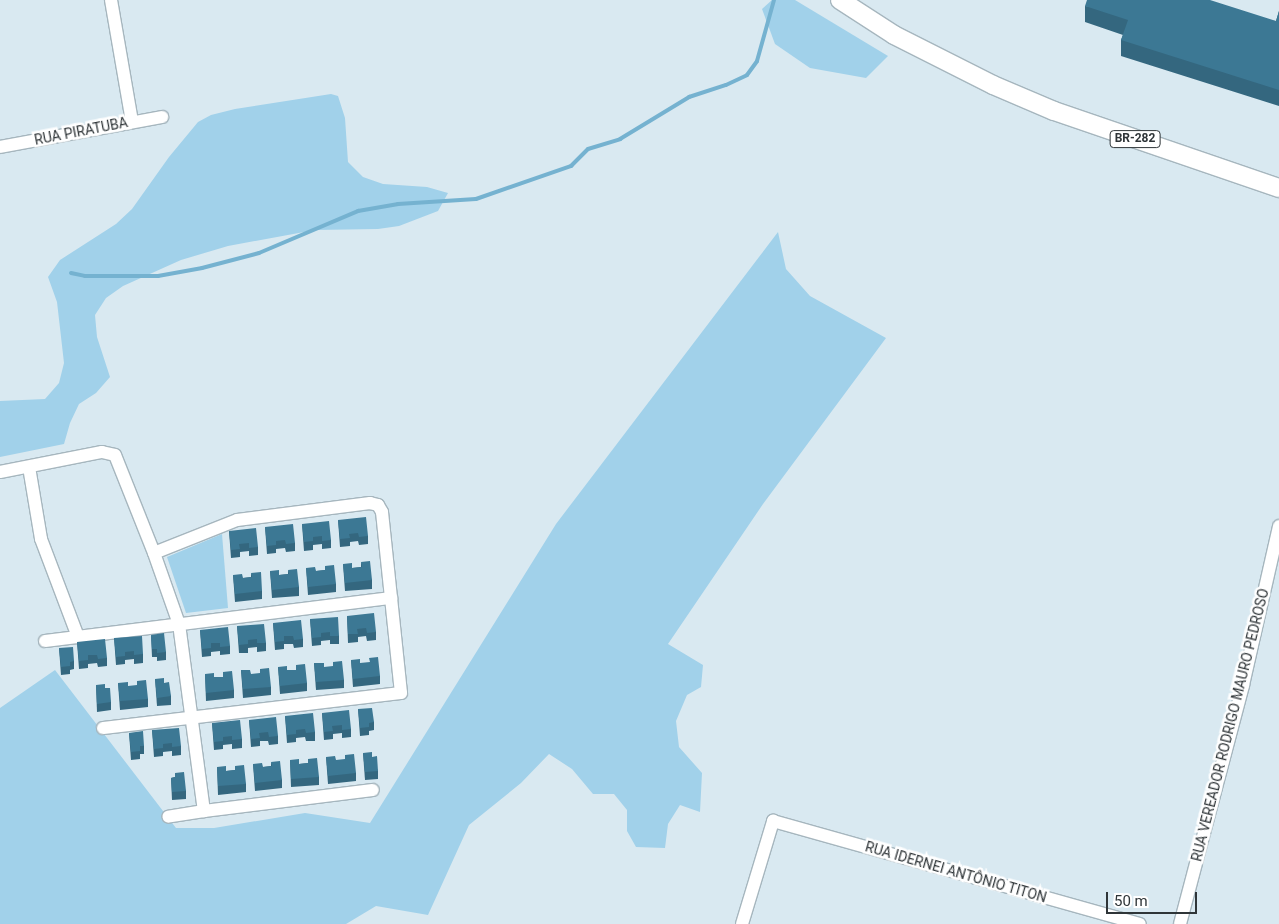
<!DOCTYPE html>
<html>
<head>
<meta charset="utf-8">
<style>
	body { margin:0 }
	#map { position:relative; width:1279px; height:924px; overflow:hidden; background:#d9e9f1; font-family:Roboto,sans-serif }
	div>[style] { position:absolute }
	.green>* { inset:0; background:#a1d1ea }
	.stream>* { height:4px; margin:-2px; padding:0 2px; transform-origin:2px; border-radius:2px; background:#75b2d0 }
	.roads { filter:drop-shadow(1px 0 #a6b6be) drop-shadow(-1px 0 #a6b6be) drop-shadow(0 1px #a6b6be) drop-shadow(0 -1px #a6b6be) }
	.minor>* { height:12px; margin:-6px; padding:0 6px; transform-origin:6px; border-radius:6px; background:#fff }
	.highway>* { height:18px; margin:-9px; padding:0 9px; transform-origin:9px; border-radius:9px; background:#fff }
	.wall>* { inset:0; background:#34677f }
	.building>* { inset:0; background:#3c7894 }
	span { translate:-50% -50%; white-space:nowrap; text-align:center; line-height:1.15; -webkit-text-stroke:5px #fff; paint-order:stroke }
	.shield-label span { padding:1px 4px; background:#fff; border:1px solid; border-radius:4px; -webkit-text-stroke-width:0 }
	.shield-label { font-size:12px; color:#2f3538; font-weight:700 }
	.street-label { font-size:14px; color:#2f3538 }
	.scale { position:absolute; left:1106px; top:892px; width:91px; height:22px; box-sizing:border-box; border:2px solid #2f3538; border-top:0; padding-left:6px; font-size:15px; line-height:18px; white-space:nowrap; color:#2f3538; -webkit-text-stroke:4px #fff; paint-order:stroke }
</style>
</head>
<body>
<div id="map">
	<div class="green">
		<i style="clip-path:polygon(772px 0,795px 0,888px 56px,866px 78px,810px 68px,775px 44px,762px 9px)"></i>
		<i style="clip-path:polygon(331px 94px,338px 96px,345px 118px,348px 162px,363px 177px,383px 184px,427px 187px,448px 193px,438px 211px,399px 226px,378px 229px,315px 230px,228px 246px,181px 260px,123px 286px,106px 298px,95px 315px,97px 337px,110px 377px,96px 393px,79px 404px,70px 423px,64px 444px,0 457px,0 401px,45px 399px,59px 383px,64px 363px,57px 302px,48px 277px,60px 260px,116px 224px,132px 209px,169px 157px,198px 122px,211px 115px,235px 109px)"></i>
		<i style="clip-path:polygon(778px 232px,786px 269px,810px 296px,886px 338px,763px 504px,668px 644px,703px 665px,701px 687px,687px 695px,676px 721px,679px 747px,702px 773px,700px 812px,680px 805px,668px 824px,665px 848px,636px 847px,627px 831px,627px 810px,614px 794px,593px 794px,572px 769px,549px 754px,521px 783px,469px 825px,428px 915px,376px 906px,346px 924px,0 924px,0 708px,55px 670px,176px 828px,214px 828px,305px 813px,370px 823px,556px 524px)"></i>
		<i style="clip-path:polygon(222px 534px,228px 608px,186px 613px,167px 557px)"></i>
	</div>
	<div class="stream">
		<i style="left:71px;top:273px;width:14px;rotate:12deg"></i>
		<i style="left:85px;top:276px;width:73px"></i>
		<i style="left:158px;top:276px;width:45px;rotate:-10.3deg"></i>
		<i style="left:202px;top:268px;width:59px;rotate:-14.7deg"></i>
		<i style="left:259px;top:253px;width:108px;rotate:-23deg"></i>
		<i style="left:358px;top:211px;width:41px;rotate:-9.9deg"></i>
		<i style="left:398px;top:204px;width:78px;rotate:-3.7deg"></i>
		<i style="left:476px;top:199px;width:101px;rotate:-19.2deg"></i>
		<i style="left:571px;top:166px;width:24px;rotate:-45deg"></i>
		<i style="left:588px;top:149px;width:34px;rotate:-17deg"></i>
		<i style="left:620px;top:139px;width:81px;rotate:-31.3deg"></i>
		<i style="left:689px;top:97px;width:39px;rotate:-18deg"></i>
		<i style="left:726px;top:85px;width:23px;rotate:-25deg"></i>
		<i style="left:747px;top:75px;width:17px;rotate:-54deg"></i>
		<i style="left:757px;top:61px;width:63px;rotate:-74.4deg"></i>
	</div>
	<div class="roads">
		<div class="minor">
			<i style="left:111px;top:0;width:123px;rotate:80.2deg"></i>
			<i style="left:0;top:147px;width:165px;rotate:-10.5deg"></i>
			<i style="left:29px;top:467px;width:73px;rotate:80.5deg"></i>
			<i style="left:41px;top:539px;width:105px;rotate:69.3deg"></i>
			<i style="left:0;top:472px;width:104px;rotate:-11.1deg"></i>
			<i style="left:102px;top:452px;width:13px;rotate:13deg"></i>
			<i style="left:115px;top:455px;width:105px;rotate:68.3deg"></i>
			<i style="left:154px;top:553px;width:75px;rotate:70.6deg"></i>
			<i style="left:179px;top:624px;width:189px;rotate:82.4deg"></i>
			<i style="left:204px;top:811px;width:36px;rotate:171deg"></i>
			<i style="left:45px;top:641px;width:349px;rotate:-7.1deg"></i>
			<i style="left:103px;top:728px;width:300px;rotate:-6.7deg"></i>
			<i style="left:401px;top:693px;width:182px;rotate:-96deg"></i>
			<i style="left:382px;top:512px;width:8px;rotate:-120deg"></i>
			<i style="left:378px;top:505px;width:8px;rotate:-166deg"></i>
			<i style="left:370px;top:503px;width:134px;rotate:172.7deg"></i>
			<i style="left:237px;top:520px;width:89px;rotate:158.3deg"></i>
			<i style="left:204px;top:811px;width:170px;rotate:-7.1deg"></i>
			<i style="left:742px;top:924px;width:108px;rotate:-73.2deg"></i>
			<i style="left:773px;top:821px;width:381px;rotate:15.7deg"></i>
			<i style="left:1180px;top:924px;width:247px;rotate:-75.2deg"></i>
			<i style="left:1243px;top:685px;width:163px;rotate:-77.2deg"></i>
		</div>
		<div class="highway">
			<i style="left:840px;top:0;width:64px;rotate:32.9deg"></i>
			<i style="left:894px;top:35px;width:111px;rotate:26.8deg"></i>
			<i style="left:993px;top:85px;width:66px;rotate:23.1deg"></i>
			<i style="left:1054px;top:111px;width:238px;rotate:18.9deg"></i>
		</div>
	</div>
	<div class="wall">
		<i style="clip-path:polygon(1085px 6px,1276px 21px,1279px 11px,1279px 106px,1121px 56px,1121px 40px,1123px 35px,1085px 22px)"></i>
		<i style="clip-path:polygon(338px 520px,368px 536px,368px 544px,359px 545px,358px 541px,350px 542px,350px 546px,340px 547px)"></i>
		<i style="clip-path:polygon(302px 524px,331px 540px,331px 548px,322px 549px,322px 544px,313px 545px,313px 550px,304px 551px)"></i>
		<i style="clip-path:polygon(265px 527px,295px 543px,295px 551px,286px 552px,285px 548px,276px 549px,276px 553px,267px 554px)"></i>
		<i style="clip-path:polygon(229px 531px,258px 547px,258px 555px,249px 556px,249px 551px,240px 552px,240px 557px,231px 558px)"></i>
		<i style="clip-path:polygon(361px 562px,372px 580px,372px 589px,345px 591px,343px 564px,352px 568px,361px 567px)"></i>
		<i style="clip-path:polygon(325px 566px,336px 584px,336px 592px,308px 595px,306px 568px,316px 571px,325px 570px)"></i>
		<i style="clip-path:polygon(288px 570px,299px 587px,299px 596px,272px 598px,270px 571px,279px 575px,288px 574px)"></i>
		<i style="clip-path:polygon(251px 573px,262px 591px,262px 599px,235px 602px,233px 575px,243px 578px,251px 577px)"></i>
		<i style="clip-path:polygon(347px 616px,376px 632px,376px 640px,367px 641px,366px 636px,358px 637px,358px 642px,348px 643px)"></i>
		<i style="clip-path:polygon(310px 619px,339px 636px,339px 644px,330px 644px,330px 640px,321px 641px,321px 645px,312px 646px)"></i>
		<i style="clip-path:polygon(273px 623px,303px 639px,303px 647px,294px 648px,293px 644px,284px 644px,284px 649px,275px 650px)"></i>
		<i style="clip-path:polygon(237px 626px,266px 643px,266px 651px,257px 652px,257px 647px,248px 648px,248px 653px,239px 653px)"></i>
		<i style="clip-path:polygon(200px 630px,230px 646px,230px 654px,220px 655px,220px 651px,211px 652px,211px 656px,202px 657px)"></i>
		<i style="clip-path:polygon(151px 635px,166px 652px,166px 660px,157px 661px,157px 657px,152px 657px)"></i>
		<i style="clip-path:polygon(114px 638px,143px 654px,143px 663px,134px 664px,134px 659px,125px 660px,125px 664px,116px 665px)"></i>
		<i style="clip-path:polygon(77px 642px,107px 658px,107px 666px,98px 667px,97px 663px,88px 664px,88px 668px,79px 669px)"></i>
		<i style="clip-path:polygon(59px 648px,74px 661px,74px 669px,70px 670px,70px 674px,61px 675px)"></i>
		<i style="clip-path:polygon(351px 660px,360px 663px,380px 676px,380px 684px,353px 687px)"></i>
		<i style="clip-path:polygon(314px 663px,324px 667px,344px 680px,344px 688px,316px 690px)"></i>
		<i style="clip-path:polygon(278px 667px,287px 670px,307px 683px,307px 691px,280px 694px)"></i>
		<i style="clip-path:polygon(241px 670px,251px 674px,271px 687px,271px 695px,243px 698px)"></i>
		<i style="clip-path:polygon(205px 674px,214px 677px,234px 690px,234px 698px,206px 701px)"></i>
		<i style="clip-path:polygon(155px 679px,164px 683px,171px 696px,171px 705px,157px 706px)"></i>
		<i style="clip-path:polygon(118px 683px,128px 686px,148px 699px,148px 707px,120px 710px)"></i>
		<i style="clip-path:polygon(96px 685px,105px 688px,111px 702px,111px 710px,97px 712px)"></i>
		<i style="clip-path:polygon(358px 709px,374px 722px,374px 730px,369px 731px,369px 735px,360px 736px)"></i>
		<i style="clip-path:polygon(322px 713px,351px 729px,351px 737px,342px 738px,342px 733px,333px 734px,333px 739px,324px 740px)"></i>
		<i style="clip-path:polygon(285px 716px,315px 732px,315px 741px,306px 741px,305px 737px,296px 738px,296px 742px,287px 743px)"></i>
		<i style="clip-path:polygon(249px 720px,278px 736px,278px 744px,269px 745px,268px 741px,260px 741px,260px 746px,251px 747px)"></i>
		<i style="clip-path:polygon(212px 723px,242px 739px,242px 748px,232px 749px,232px 744px,223px 745px,223px 749px,214px 750px)"></i>
		<i style="clip-path:polygon(152px 730px,181px 746px,181px 755px,172px 756px,172px 751px,163px 752px,163px 756px,154px 757px)"></i>
		<i style="clip-path:polygon(129px 733px,144px 746px,144px 754px,140px 754px,140px 759px,131px 760px)"></i>
		<i style="clip-path:polygon(363px 753px,372px 757px,378px 771px,378px 779px,365px 780px)"></i>
		<i style="clip-path:polygon(326px 757px,336px 760px,356px 773px,356px 781px,328px 784px)"></i>
		<i style="clip-path:polygon(308px 759px,319px 777px,319px 785px,291px 787px,290px 760px,299px 764px,308px 763px)"></i>
		<i style="clip-path:polygon(271px 762px,282px 780px,282px 788px,255px 791px,253px 764px,263px 767px,271px 766px)"></i>
		<i style="clip-path:polygon(235px 766px,246px 784px,246px 792px,218px 795px,217px 767px,226px 771px,235px 770px)"></i>
		<i style="clip-path:polygon(175px 773px,186px 791px,186px 799px,172px 800px,171px 778px,175px 777px)"></i>
	</div>
	<div class="building">
		<i style="clip-path:polygon(1087px 0,1210px 0,1276px 21px,1279px 11px,1279px 90px,1121px 40px,1128px 20px,1085px 6px)"></i>
		<i style="clip-path:polygon(366px 517px,368px 536px,359px 537px,358px 533px,349px 534px,350px 538px,340px 539px,338px 520px)"></i>
		<i style="clip-path:polygon(329px 521px,331px 540px,322px 541px,322px 536px,313px 537px,313px 541px,304px 542px,302px 524px)"></i>
		<i style="clip-path:polygon(293px 524px,295px 543px,286px 544px,285px 540px,276px 541px,276px 545px,267px 546px,265px 527px)"></i>
		<i style="clip-path:polygon(256px 528px,258px 547px,249px 548px,249px 543px,239px 544px,240px 549px,231px 550px,229px 531px)"></i>
		<i style="clip-path:polygon(370px 561px,372px 580px,345px 583px,343px 564px,352px 563px,352px 568px,362px 567px,361px 562px)"></i>
		<i style="clip-path:polygon(334px 565px,336px 584px,308px 587px,306px 568px,315px 567px,316px 571px,325px 570px,325px 566px)"></i>
		<i style="clip-path:polygon(297px 569px,299px 587px,272px 590px,270px 571px,279px 570px,279px 575px,289px 574px,288px 570px)"></i>
		<i style="clip-path:polygon(261px 572px,262px 591px,235px 594px,233px 575px,242px 574px,243px 578px,252px 577px,251px 573px)"></i>
		<i style="clip-path:polygon(374px 613px,376px 632px,367px 633px,366px 628px,357px 629px,358px 634px,348px 634px,347px 616px)"></i>
		<i style="clip-path:polygon(338px 617px,339px 636px,330px 636px,330px 632px,321px 633px,321px 637px,312px 638px,310px 619px)"></i>
		<i style="clip-path:polygon(301px 620px,303px 639px,294px 640px,293px 636px,284px 636px,284px 641px,275px 642px,273px 623px)"></i>
		<i style="clip-path:polygon(264px 624px,266px 643px,257px 643px,257px 639px,248px 640px,248px 644px,239px 645px,237px 626px)"></i>
		<i style="clip-path:polygon(228px 627px,230px 646px,220px 647px,220px 643px,211px 643px,211px 648px,202px 649px,200px 630px)"></i>
		<i style="clip-path:polygon(164px 633px,166px 652px,157px 653px,157px 649px,152px 649px,151px 635px)"></i>
		<i style="clip-path:polygon(142px 636px,143px 654px,134px 655px,134px 651px,125px 652px,125px 656px,116px 657px,114px 638px)"></i>
		<i style="clip-path:polygon(105px 639px,107px 658px,98px 659px,97px 655px,88px 655px,88px 660px,79px 661px,77px 642px)"></i>
		<i style="clip-path:polygon(73px 647px,74px 661px,70px 662px,70px 666px,61px 667px,59px 648px)"></i>
		<i style="clip-path:polygon(378px 657px,380px 676px,353px 679px,351px 660px,360px 659px,360px 663px,370px 662px,369px 658px)"></i>
		<i style="clip-path:polygon(342px 661px,344px 680px,316px 682px,314px 663px,324px 663px,324px 667px,333px 666px,333px 662px)"></i>
		<i style="clip-path:polygon(305px 664px,307px 683px,280px 686px,278px 667px,287px 666px,287px 670px,296px 670px,296px 665px)"></i>
		<i style="clip-path:polygon(269px 668px,271px 687px,243px 689px,241px 670px,250px 670px,251px 674px,260px 673px,260px 669px)"></i>
		<i style="clip-path:polygon(232px 671px,234px 690px,206px 693px,205px 674px,214px 673px,214px 677px,223px 677px,223px 672px)"></i>
		<i style="clip-path:polygon(164px 678px,164px 683px,169px 682px,171px 696px,157px 698px,155px 679px)"></i>
		<i style="clip-path:polygon(146px 680px,148px 699px,120px 701px,118px 683px,128px 682px,128px 686px,137px 685px,137px 681px)"></i>
		<i style="clip-path:polygon(105px 684px,105px 688px,110px 688px,111px 702px,97px 704px,96px 685px)"></i>
		<i style="clip-path:polygon(372px 708px,374px 722px,369px 723px,369px 727px,360px 728px,358px 709px)"></i>
		<i style="clip-path:polygon(349px 710px,351px 729px,342px 730px,342px 725px,332px 726px,333px 731px,324px 732px,322px 713px)"></i>
		<i style="clip-path:polygon(313px 713px,315px 732px,306px 733px,305px 729px,296px 730px,296px 734px,287px 735px,285px 716px)"></i>
		<i style="clip-path:polygon(276px 717px,278px 736px,269px 737px,268px 732px,259px 733px,260px 738px,251px 739px,249px 720px)"></i>
		<i style="clip-path:polygon(240px 720px,242px 739px,232px 740px,232px 736px,223px 737px,223px 741px,214px 742px,212px 723px)"></i>
		<i style="clip-path:polygon(179px 728px,181px 746px,172px 747px,172px 743px,163px 744px,163px 748px,154px 749px,152px 730px)"></i>
		<i style="clip-path:polygon(143px 731px,144px 746px,140px 746px,140px 751px,131px 752px,129px 733px)"></i>
		<i style="clip-path:polygon(372px 752px,372px 757px,377px 756px,378px 771px,365px 772px,363px 753px)"></i>
		<i style="clip-path:polygon(354px 754px,356px 773px,328px 776px,326px 757px,335px 756px,336px 760px,345px 759px,345px 755px)"></i>
		<i style="clip-path:polygon(317px 758px,319px 777px,291px 779px,290px 760px,299px 759px,299px 764px,308px 763px,308px 759px)"></i>
		<i style="clip-path:polygon(280px 761px,282px 780px,255px 783px,253px 764px,262px 763px,263px 767px,272px 766px,271px 762px)"></i>
		<i style="clip-path:polygon(244px 765px,246px 784px,218px 786px,217px 767px,226px 766px,226px 771px,235px 770px,235px 766px)"></i>
		<i style="clip-path:polygon(184px 772px,186px 791px,172px 792px,171px 778px,175px 777px,175px 773px)"></i>
	</div>
	<div class="shield-label">
		<span style="left:1135px;top:139px">BR-282</span>
	</div>
	<div class="street-label">
		<span style="left:81px;top:131px;rotate:-11deg">RUA PIRATUBA</span>
		<span style="left:1230px;top:725px;rotate:-76deg">RUA VEREADOR RODRIGO MAURO PEDROSO</span>
		<span style="left:956px;top:872px;rotate:16deg">RUA IDERNEI ANTÔNIO TITON</span>
	</div>
	<div class="scale">50 m</div>
</div>
</body>
</html>
